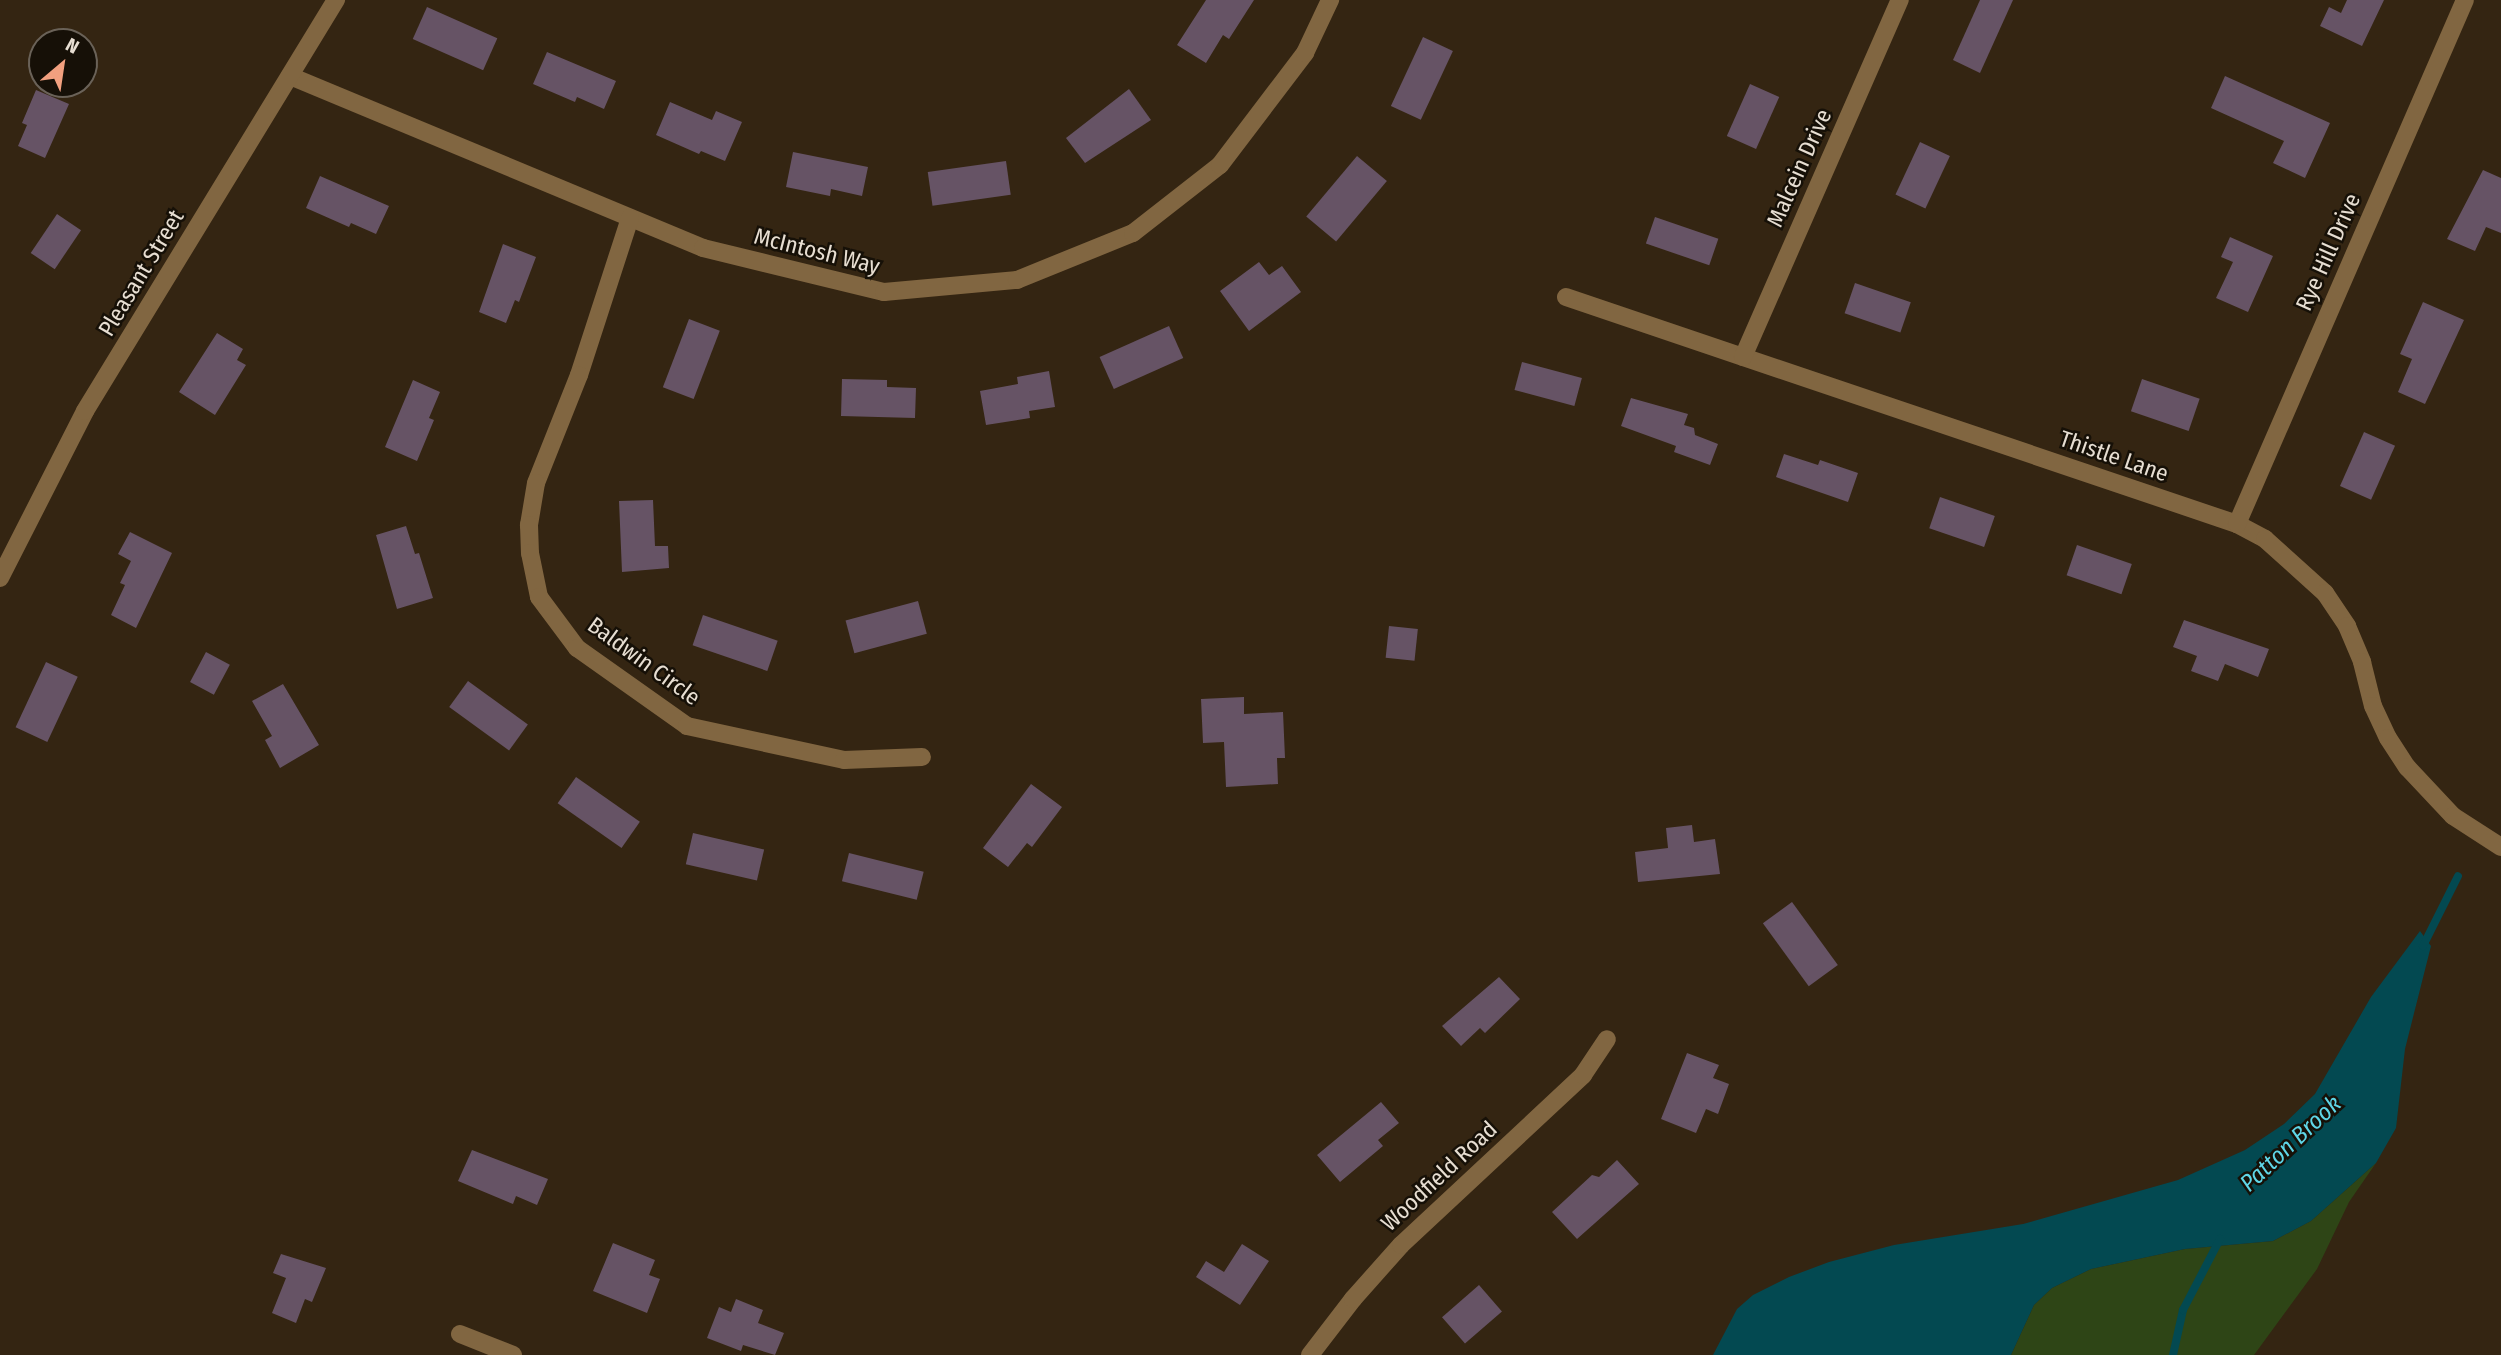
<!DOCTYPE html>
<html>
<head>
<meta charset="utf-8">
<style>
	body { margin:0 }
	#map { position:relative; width:2501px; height:1355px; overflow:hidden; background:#342512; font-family:"Fira Sans Condensed",sans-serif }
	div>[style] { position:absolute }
	.green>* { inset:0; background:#2e4516 }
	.water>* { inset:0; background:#034951 }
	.stream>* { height:8px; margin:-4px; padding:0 4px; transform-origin:4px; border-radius:4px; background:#034951 }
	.building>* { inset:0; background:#665365; transform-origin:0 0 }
	.minor>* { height:18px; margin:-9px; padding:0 9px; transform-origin:9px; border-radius:9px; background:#816641 }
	span { translate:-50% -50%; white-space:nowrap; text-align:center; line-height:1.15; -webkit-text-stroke:5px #161007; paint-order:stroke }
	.street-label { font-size:23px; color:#e7ded2 }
	.water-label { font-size:24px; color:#5fd6e7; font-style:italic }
	.north { position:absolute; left:28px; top:28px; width:70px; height:70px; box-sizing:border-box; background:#161007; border:2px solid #6a6258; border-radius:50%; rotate:29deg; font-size:19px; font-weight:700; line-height:28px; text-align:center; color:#e7ded2 }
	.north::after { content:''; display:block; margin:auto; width:24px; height:32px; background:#f2a07f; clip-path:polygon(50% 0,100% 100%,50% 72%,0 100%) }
</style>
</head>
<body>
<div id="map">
	<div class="green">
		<i style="clip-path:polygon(2376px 1163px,2349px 1202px,2317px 1269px,2254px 1355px,2011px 1355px,2034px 1305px,2052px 1288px,2091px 1269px,2185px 1249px,2273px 1241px,2311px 1221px)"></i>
	</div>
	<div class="water">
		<i style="clip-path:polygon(2420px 931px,2431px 946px,2405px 1049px,2396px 1128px,2376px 1163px,2311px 1221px,2273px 1241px,2185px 1249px,2091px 1269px,2052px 1288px,2034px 1305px,2011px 1355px,1713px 1355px,1737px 1309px,1753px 1295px,1789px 1277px,1829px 1262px,1894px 1245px,2023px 1224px,2178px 1180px,2245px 1150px,2284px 1124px,2315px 1094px,2371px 997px)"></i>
	</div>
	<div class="stream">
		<i style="left:2423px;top:946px;width:78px;rotate:-63.4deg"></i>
		<i style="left:2173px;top:1355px;width:46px;rotate:-77.5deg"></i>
		<i style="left:2183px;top:1310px;width:80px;rotate:-62.5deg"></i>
	</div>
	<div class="building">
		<i style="clip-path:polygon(1206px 0,1254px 0,1229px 39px,1223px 35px,1206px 63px,1177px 45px)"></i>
		<i style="clip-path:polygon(1980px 0,2013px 0,1980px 73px,1953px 60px)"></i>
		<i style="clip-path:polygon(2347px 0,2384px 0,2362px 46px,2320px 26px,2329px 7px,2341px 13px)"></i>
		<i style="left:427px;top:7px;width:77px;height:35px;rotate:24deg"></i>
		<i style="left:1423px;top:37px;width:33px;height:76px;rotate:25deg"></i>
		<i style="clip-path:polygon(547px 52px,616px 81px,604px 109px,577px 97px,575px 102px,533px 84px)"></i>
		<i style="clip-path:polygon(2225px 76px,2330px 123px,2305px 178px,2273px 163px,2284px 141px,2211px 108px)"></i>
		<i style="left:1750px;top:84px;width:32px;height:57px;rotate:24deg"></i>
		<i style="clip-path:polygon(1129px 89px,1151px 120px,1085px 163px,1066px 138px)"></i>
		<i style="clip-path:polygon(36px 90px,69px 104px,45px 158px,18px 146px,27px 125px,22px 123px)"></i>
		<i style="clip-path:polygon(670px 102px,712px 120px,716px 111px,742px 122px,725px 161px,701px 151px,699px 154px,656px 135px)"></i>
		<i style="left:1920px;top:142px;width:33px;height:58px;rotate:25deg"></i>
		<i style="clip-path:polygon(793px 152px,868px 167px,862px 196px,831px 189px,830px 196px,786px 187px)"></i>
		<i style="left:1357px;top:156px;width:39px;height:79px;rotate:40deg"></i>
		<i style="left:1006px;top:161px;width:34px;height:79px;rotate:82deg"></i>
		<i style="clip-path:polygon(2483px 170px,2501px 178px,2501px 233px,2486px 227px,2475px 251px,2447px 239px)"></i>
		<i style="clip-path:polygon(320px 176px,389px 206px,376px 234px,351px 223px,349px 227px,306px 208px)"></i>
		<i style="left:57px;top:214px;width:29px;height:47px;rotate:34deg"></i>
		<i style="left:1655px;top:217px;width:67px;height:28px;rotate:19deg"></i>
		<i style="clip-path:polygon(2230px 237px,2273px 256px,2248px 312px,2216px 298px,2233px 262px,2221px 257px)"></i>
		<i style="clip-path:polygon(503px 244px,536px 257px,519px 302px,515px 300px,506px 323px,479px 312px)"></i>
		<i style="clip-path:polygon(1259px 262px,1269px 275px,1282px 266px,1301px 292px,1249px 331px,1220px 291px)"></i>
		<i style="left:1855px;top:283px;width:59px;height:32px;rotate:19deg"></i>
		<i style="clip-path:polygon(2423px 302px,2464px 320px,2425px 404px,2398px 392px,2412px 359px,2400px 354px)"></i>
		<i style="left:689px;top:319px;width:33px;height:73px;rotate:21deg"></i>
		<i style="left:1169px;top:326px;width:35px;height:76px;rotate:66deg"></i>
		<i style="clip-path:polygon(217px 333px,243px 349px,237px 360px,246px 365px,215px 415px,179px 392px)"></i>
		<i style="left:1522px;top:362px;width:62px;height:29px;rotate:15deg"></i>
		<i style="clip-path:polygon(1049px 371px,1055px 407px,1029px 411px,1030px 418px,986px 425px,980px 391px,1018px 384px,1017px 377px)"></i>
		<i style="clip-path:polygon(842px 379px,887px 380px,887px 387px,916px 388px,915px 418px,841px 416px)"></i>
		<i style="left:2142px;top:379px;width:61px;height:34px;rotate:19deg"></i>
		<i style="clip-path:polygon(413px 380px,440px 392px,429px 418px,434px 420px,417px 461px,385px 447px)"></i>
		<i style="clip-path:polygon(1631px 398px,1688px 414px,1684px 425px,1694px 428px,1695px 435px,1718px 444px,1710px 465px,1674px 452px,1676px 446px,1621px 426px)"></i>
		<i style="left:2364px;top:432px;width:34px;height:59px;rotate:24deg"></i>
		<i style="clip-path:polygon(1784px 454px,1818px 465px,1820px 460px,1858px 473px,1848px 502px,1776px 477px)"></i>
		<i style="left:1940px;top:497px;width:58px;height:33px;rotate:19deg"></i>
		<i style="clip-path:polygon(653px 500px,655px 546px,668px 546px,669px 568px,622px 572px,619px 501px)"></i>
		<i style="clip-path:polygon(406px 526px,415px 554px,419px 553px,433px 598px,397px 609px,376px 535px)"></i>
		<i style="clip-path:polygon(130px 532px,172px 553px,136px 628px,111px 615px,125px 585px,120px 583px,131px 561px,118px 554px)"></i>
		<i style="left:2077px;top:545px;width:58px;height:32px;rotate:19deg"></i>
		<i style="left:918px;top:601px;width:34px;height:75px;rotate:75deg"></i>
		<i style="left:703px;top:615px;width:79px;height:32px;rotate:19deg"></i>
		<i style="clip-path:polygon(2184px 620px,2269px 649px,2258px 677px,2225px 664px,2218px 681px,2191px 671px,2197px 656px,2173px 647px)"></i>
		<i style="left:1389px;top:626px;width:29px;height:32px;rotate:6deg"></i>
		<i style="left:206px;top:652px;width:27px;height:34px;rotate:28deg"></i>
		<i style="left:46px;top:662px;width:35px;height:72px;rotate:25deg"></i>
		<i style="left:468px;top:681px;width:74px;height:32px;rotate:36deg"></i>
		<i style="clip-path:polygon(283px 684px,319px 745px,280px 768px,265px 740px,272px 736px,252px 701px)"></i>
		<i style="clip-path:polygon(1244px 697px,1244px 714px,1283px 712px,1285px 758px,1277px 758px,1278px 784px,1226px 787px,1224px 742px,1203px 743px,1201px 699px)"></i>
		<i style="left:576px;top:777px;width:78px;height:32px;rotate:35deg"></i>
		<i style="clip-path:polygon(1031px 784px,1062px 807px,1032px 847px,1027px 843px,1008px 867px,983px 848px)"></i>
		<i style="clip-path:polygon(1692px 825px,1694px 842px,1715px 839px,1720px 874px,1638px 882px,1635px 852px,1668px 848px,1666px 828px)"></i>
		<i style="left:693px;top:833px;width:73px;height:32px;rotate:13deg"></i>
		<i style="left:849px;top:853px;width:77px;height:29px;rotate:14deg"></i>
		<i style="left:1792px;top:902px;width:78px;height:36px;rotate:54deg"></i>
		<i style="clip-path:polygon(1499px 977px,1520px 999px,1485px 1033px,1480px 1028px,1461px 1046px,1442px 1026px)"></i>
		<i style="clip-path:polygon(1687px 1053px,1719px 1065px,1713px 1078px,1729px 1084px,1718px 1114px,1706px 1109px,1696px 1133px,1661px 1119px)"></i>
		<i style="clip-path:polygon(1381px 1102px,1399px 1123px,1378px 1140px,1383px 1146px,1340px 1182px,1317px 1155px)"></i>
		<i style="clip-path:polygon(472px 1150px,548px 1179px,537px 1205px,516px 1196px,513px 1204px,458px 1181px)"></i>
		<i style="clip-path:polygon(1617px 1160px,1639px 1184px,1577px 1239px,1552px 1212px,1592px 1175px,1599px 1177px)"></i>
		<i style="clip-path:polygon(613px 1243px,655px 1260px,649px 1275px,660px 1279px,647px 1313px,593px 1291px)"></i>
		<i style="clip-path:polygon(1242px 1244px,1269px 1261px,1240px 1305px,1196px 1277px,1206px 1261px,1224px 1272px)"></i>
		<i style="clip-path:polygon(281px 1254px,326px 1268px,312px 1302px,305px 1299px,296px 1323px,272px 1313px,286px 1278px,273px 1273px)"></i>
		<i style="left:1479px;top:1285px;width:35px;height:49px;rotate:49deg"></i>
		<i style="clip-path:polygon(736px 1299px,763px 1310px,758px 1323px,784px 1333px,775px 1355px,743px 1345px,741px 1351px,707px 1338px,719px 1307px,731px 1312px)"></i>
	</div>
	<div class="minor">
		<i style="left:290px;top:76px;width:447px;rotate:22.6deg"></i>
		<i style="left:703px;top:248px;width:186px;rotate:13.7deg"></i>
		<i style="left:884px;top:292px;width:134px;rotate:-5.2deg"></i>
		<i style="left:1017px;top:280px;width:125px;rotate:-22.1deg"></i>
		<i style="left:1133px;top:233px;width:110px;rotate:-38deg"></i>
		<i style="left:1220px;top:165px;width:141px;rotate:-52.8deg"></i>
		<i style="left:1305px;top:53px;width:59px;rotate:-64.7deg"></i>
		<i style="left:630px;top:218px;width:165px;rotate:108deg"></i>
		<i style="left:579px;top:375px;width:116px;rotate:111.7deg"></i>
		<i style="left:536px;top:483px;width:43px;rotate:99.5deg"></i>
		<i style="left:529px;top:525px;width:28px;rotate:88deg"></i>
		<i style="left:530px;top:553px;width:45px;rotate:78.4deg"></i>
		<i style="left:539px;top:597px;width:64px;rotate:53.3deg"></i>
		<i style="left:577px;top:648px;width:135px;rotate:35.3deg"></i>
		<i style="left:687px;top:726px;width:161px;rotate:12.2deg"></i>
		<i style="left:844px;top:760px;width:78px;rotate:-2.2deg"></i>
		<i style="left:1566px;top:297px;width:708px;rotate:18.69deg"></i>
		<i style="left:2237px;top:524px;width:32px;rotate:28deg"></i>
		<i style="left:2265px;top:539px;width:81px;rotate:42deg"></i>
		<i style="left:2325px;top:593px;width:40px;rotate:56deg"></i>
		<i style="left:2347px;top:626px;width:39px;rotate:67deg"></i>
		<i style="left:2362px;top:662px;width:45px;rotate:76deg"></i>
		<i style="left:2373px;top:706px;width:35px;rotate:65deg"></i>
		<i style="left:2388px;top:738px;width:35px;rotate:57deg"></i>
		<i style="left:2407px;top:767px;width:67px;rotate:46.8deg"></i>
		<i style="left:2453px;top:816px;width:57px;rotate:32.9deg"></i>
		<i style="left:1743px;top:357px;width:390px;rotate:-66.3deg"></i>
		<i style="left:2237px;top:524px;width:571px;rotate:-66.49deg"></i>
		<i style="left:0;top:578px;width:187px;rotate:-63deg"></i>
		<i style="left:85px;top:411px;width:482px;rotate:-58.6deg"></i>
		<i style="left:460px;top:1334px;width:57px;rotate:21.6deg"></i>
		<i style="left:1310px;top:1355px;width:71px;rotate:-52.5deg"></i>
		<i style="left:1353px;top:1299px;width:72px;rotate:-48.4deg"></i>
		<i style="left:1401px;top:1245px;width:249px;rotate:-43deg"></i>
		<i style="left:1583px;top:1075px;width:43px;rotate:-56.3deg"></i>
	</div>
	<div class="street-label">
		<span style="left:1799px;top:168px;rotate:-66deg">Malcein Drive</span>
		<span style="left:817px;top:251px;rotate:14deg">McIntosh Way</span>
		<span style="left:2328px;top:252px;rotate:-66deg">Rye Hill Drive</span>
		<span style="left:141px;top:273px;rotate:-59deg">Pleasant Street</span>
		<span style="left:2114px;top:456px;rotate:19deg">Thistle Lane</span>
		<span style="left:644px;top:661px;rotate:36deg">Baldwin Circle</span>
		<span style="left:1439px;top:1176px;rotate:-43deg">Woodfield Road</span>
	</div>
	<div class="water-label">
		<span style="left:2291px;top:1144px;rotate:-43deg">Patton Brook</span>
	</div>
	<div class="north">N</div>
</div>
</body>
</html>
